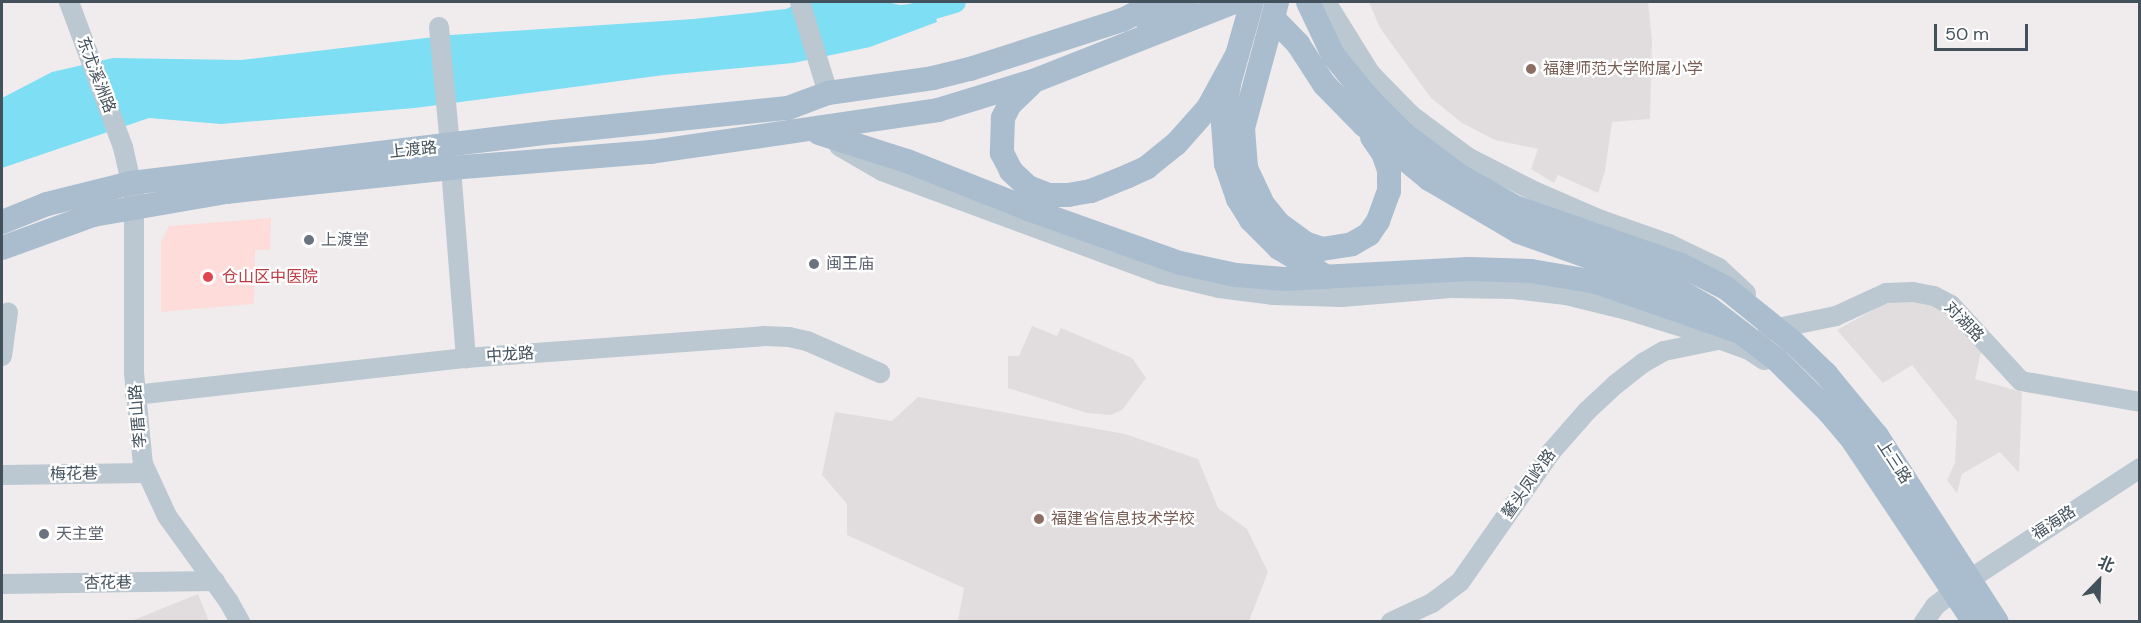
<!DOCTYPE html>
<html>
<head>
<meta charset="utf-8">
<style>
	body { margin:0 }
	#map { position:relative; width:2141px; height:623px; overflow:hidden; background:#f0eced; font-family:"DM Sans","Noto Sans SC",sans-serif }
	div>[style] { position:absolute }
	.education>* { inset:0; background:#e1ddde; transform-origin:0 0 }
	.medical>* { inset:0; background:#fddcd9 }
	.water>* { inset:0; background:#7edef4 }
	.river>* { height:22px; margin:-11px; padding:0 11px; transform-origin:11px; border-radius:11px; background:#7edef4 }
	.minor>* { height:20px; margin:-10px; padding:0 10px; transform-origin:10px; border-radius:10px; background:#bbc8d1 }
	.major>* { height:24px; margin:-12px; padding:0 12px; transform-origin:12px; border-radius:12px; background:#a9bdcf }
	.dots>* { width:16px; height:16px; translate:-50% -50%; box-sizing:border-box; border:3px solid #fff; border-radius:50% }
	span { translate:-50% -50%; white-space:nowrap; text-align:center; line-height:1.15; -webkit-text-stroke:4.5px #fff; paint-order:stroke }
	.education-label { font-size:16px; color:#785e54 }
	.left { translate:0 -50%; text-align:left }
	.street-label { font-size:16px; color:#43515c }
	.worship-label { font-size:16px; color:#5b616d }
	.health-label { font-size:16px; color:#be3a42 }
	.frame { position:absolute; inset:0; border:3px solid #43515c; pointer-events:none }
	.north { position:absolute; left:2069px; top:551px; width:60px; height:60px; -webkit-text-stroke:4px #fff; paint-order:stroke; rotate:23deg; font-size:16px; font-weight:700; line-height:24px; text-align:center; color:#43515c }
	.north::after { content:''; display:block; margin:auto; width:21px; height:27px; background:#43515c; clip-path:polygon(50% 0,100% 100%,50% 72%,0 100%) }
	.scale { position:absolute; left:1934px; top:24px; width:94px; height:27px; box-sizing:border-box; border:3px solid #43515c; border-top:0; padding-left:8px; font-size:18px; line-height:21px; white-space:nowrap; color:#43515c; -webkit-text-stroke:4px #fff; paint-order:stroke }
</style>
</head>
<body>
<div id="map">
	<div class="education">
		<i style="clip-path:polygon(1369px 2px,1648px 2px,1652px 40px,1650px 119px,1612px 122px,1605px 171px,1598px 193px,1558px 175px,1554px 183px,1531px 169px,1538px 149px,1495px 140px,1462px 123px,1431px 98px,1380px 28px)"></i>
		<i style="clip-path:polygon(1901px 300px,1925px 302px,1946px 311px,1982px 348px,1975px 379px,2022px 392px,2019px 473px,2000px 452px,1962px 474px,1957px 493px,1947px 480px,1955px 463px,1957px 421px,1912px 365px,1883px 383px,1837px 330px,1882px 305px)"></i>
		<i style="clip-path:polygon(1032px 326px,1057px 336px,1061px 328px,1132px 358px,1146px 378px,1122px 410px,1111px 415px,1087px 413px,1008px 388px,1008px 356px,1019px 356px)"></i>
		<i style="clip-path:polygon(918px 397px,1125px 434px,1198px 459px,1218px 508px,1247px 529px,1268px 572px,1249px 621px,958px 621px,964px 588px,847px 535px,847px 504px,822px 475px,835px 412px,892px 421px)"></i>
		<i style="left:198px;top:594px;width:29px;height:196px;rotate:68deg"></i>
	</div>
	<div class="medical">
		<i style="clip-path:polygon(271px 218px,270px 250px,255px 250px,254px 304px,161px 312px,161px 242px,169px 226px)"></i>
	</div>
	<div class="water">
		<i style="clip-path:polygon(801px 2px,887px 2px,900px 5px,932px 2px,937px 22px,870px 47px,793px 63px,664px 75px,415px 108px,221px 124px,149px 118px,2px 168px,2px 98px,52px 72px,113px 58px,241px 60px,451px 35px,694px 19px,786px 9px)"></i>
	</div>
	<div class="river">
		<i style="left:904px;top:17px;width:53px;rotate:-16.4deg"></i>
	</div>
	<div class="minor">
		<i style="left:69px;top:2px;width:155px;rotate:69.6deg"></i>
		<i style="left:123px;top:147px;width:50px;rotate:77.3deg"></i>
		<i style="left:134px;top:196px;width:177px;rotate:90deg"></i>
		<i style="left:134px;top:373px;width:91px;rotate:84.4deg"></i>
		<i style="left:143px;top:464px;width:57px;rotate:65.2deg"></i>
		<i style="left:167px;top:516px;width:106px;rotate:54.2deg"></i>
		<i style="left:229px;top:602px;width:23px;rotate:61deg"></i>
		<i style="left:800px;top:2px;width:95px;rotate:72.9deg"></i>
		<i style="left:1326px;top:2px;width:84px;rotate:58.2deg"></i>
		<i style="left:1370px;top:73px;width:59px;rotate:45.7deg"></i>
		<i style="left:1411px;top:115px;width:72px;rotate:36.6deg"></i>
		<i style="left:1469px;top:158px;width:75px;rotate:26.9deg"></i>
		<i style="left:1536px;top:192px;width:71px;rotate:23.3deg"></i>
		<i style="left:1601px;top:220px;width:72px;rotate:19.4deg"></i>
		<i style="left:1669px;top:244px;width:55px;rotate:25.6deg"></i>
		<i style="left:1719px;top:268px;width:37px;rotate:43deg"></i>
		<i style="left:439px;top:27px;width:119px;rotate:84.7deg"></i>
		<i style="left:839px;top:146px;width:50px;rotate:30.2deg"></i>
		<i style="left:882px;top:171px;width:296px;rotate:20.3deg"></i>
		<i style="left:1160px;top:274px;width:61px;rotate:13.3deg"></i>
		<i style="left:1219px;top:288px;width:54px;rotate:7.4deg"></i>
		<i style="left:1273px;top:295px;width:69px;rotate:1.7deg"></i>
		<i style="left:1342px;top:297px;width:109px;rotate:-4.7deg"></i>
		<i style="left:1451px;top:288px;width:62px;rotate:0.9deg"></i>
		<i style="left:1513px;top:289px;width:53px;rotate:6.5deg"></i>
		<i style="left:1566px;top:295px;width:63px;rotate:13.8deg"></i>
		<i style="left:1627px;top:310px;width:82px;rotate:17.1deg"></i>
		<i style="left:1705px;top:334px;width:47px;rotate:20deg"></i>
		<i style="left:1749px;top:350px;width:18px;rotate:34deg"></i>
		<i style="left:451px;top:168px;width:191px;rotate:85.5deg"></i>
		<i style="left:1768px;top:330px;width:69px;rotate:-11.6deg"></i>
		<i style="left:1836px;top:316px;width:55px;rotate:-24.7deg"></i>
		<i style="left:1886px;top:293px;width:27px;rotate:-2deg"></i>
		<i style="left:1913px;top:292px;width:21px;rotate:11deg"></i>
		<i style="left:1934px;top:296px;width:19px;rotate:28deg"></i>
		<i style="left:1951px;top:305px;width:103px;rotate:47.4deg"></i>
		<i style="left:2021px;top:381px;width:121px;rotate:10deg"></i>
		<i style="left:2px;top:356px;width:44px;rotate:-82.2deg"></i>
		<i style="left:135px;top:395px;width:333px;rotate:-6.4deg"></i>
		<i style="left:466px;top:358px;width:298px;rotate:-4.2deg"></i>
		<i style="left:763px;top:336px;width:26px;rotate:2deg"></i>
		<i style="left:789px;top:337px;width:18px;rotate:13deg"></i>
		<i style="left:807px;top:341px;width:80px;rotate:23.7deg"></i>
		<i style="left:2px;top:475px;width:144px;rotate:-0.8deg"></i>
		<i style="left:2px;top:584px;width:213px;rotate:-0.8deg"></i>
		<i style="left:1391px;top:622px;width:45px;rotate:-24.9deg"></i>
		<i style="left:1432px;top:603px;width:35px;rotate:-37deg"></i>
		<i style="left:1460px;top:582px;width:159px;rotate:-55deg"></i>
		<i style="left:1551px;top:452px;width:55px;rotate:-48.7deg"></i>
		<i style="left:1587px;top:411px;width:40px;rotate:-43deg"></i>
		<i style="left:1616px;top:384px;width:34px;rotate:-38deg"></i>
		<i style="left:1643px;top:363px;width:24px;rotate:-30deg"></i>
		<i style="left:1664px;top:351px;width:55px;rotate:-11.5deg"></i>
		<i style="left:1924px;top:622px;width:19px;rotate:-55deg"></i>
		<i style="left:1935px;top:606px;width:44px;rotate:-37.6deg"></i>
		<i style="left:1970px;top:579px;width:203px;rotate:-33.1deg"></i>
	</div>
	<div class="major">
		<i style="left:1252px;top:2px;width:85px;rotate:105.7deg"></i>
		<i style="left:1229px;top:84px;width:40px;rotate:98.5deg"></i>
		<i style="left:1223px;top:124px;width:40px;rotate:85.7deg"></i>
		<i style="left:1226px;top:164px;width:37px;rotate:71deg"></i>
		<i style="left:1238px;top:199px;width:25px;rotate:58deg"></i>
		<i style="left:1251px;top:220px;width:40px;rotate:45deg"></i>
		<i style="left:1279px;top:248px;width:56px;rotate:31.1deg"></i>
		<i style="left:1277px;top:2px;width:131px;rotate:105.1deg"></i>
		<i style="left:1243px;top:128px;width:40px;rotate:85.7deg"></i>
		<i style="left:1246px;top:168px;width:38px;rotate:65deg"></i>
		<i style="left:1262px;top:203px;width:27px;rotate:51deg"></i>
		<i style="left:1279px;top:224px;width:34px;rotate:36deg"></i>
		<i style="left:1307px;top:244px;width:16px;rotate:18deg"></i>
		<i style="left:1322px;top:249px;width:30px;rotate:-9deg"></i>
		<i style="left:1352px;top:244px;width:20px;rotate:-30deg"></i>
		<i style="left:1369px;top:234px;width:16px;rotate:-55deg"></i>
		<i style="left:1378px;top:221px;width:32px;rotate:-70deg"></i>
		<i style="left:1389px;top:191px;width:21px;rotate:-90deg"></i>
		<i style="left:1389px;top:170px;width:18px;rotate:-109deg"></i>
		<i style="left:1383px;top:153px;width:19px;rotate:-125deg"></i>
		<i style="left:1308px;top:2px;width:59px;rotate:64.7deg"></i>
		<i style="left:1333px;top:55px;width:57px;rotate:50.7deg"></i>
		<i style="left:1369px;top:99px;width:49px;rotate:45deg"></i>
		<i style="left:1404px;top:134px;width:70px;rotate:36.9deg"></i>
		<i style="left:1460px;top:176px;width:63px;rotate:29.4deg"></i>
		<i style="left:1515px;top:207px;width:176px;rotate:19.3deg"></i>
		<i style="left:1681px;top:265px;width:51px;rotate:27.1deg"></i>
		<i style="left:1726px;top:288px;width:87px;rotate:39deg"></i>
		<i style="left:1794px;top:343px;width:45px;rotate:44.1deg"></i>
		<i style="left:1826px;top:374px;width:80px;rotate:50.6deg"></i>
		<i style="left:1877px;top:436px;width:221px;rotate:57.2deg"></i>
		<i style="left:1146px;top:19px;width:43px;rotate:-23.6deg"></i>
		<i style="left:1274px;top:19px;width:35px;rotate:46deg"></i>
		<i style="left:1298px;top:44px;width:48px;rotate:57deg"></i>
		<i style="left:1324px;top:84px;width:57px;rotate:45.7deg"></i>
		<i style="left:1364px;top:125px;width:85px;rotate:39.7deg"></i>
		<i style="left:1429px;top:179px;width:104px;rotate:30.5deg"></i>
		<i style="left:1519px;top:232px;width:161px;rotate:19.6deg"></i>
		<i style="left:1671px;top:286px;width:44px;rotate:30.1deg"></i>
		<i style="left:1709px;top:308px;width:86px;rotate:37.4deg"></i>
		<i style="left:1777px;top:360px;width:75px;rotate:45deg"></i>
		<i style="left:1830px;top:413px;width:38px;rotate:50deg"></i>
		<i style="left:1854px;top:442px;width:216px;rotate:56.3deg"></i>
		<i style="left:1030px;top:85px;width:28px;rotate:136deg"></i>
		<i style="left:1010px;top:104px;width:16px;rotate:117deg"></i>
		<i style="left:1003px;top:118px;width:35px;rotate:92deg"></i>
		<i style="left:1002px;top:153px;width:20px;rotate:63deg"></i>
		<i style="left:1011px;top:171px;width:23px;rotate:43deg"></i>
		<i style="left:1028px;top:187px;width:22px;rotate:21deg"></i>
		<i style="left:1049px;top:195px;width:19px"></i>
		<i style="left:1068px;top:195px;width:23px;rotate:-10deg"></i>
		<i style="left:1091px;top:191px;width:40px;rotate:-22deg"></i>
		<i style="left:1128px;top:176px;width:20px;rotate:-24deg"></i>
		<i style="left:1146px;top:168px;width:38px;rotate:-39deg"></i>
		<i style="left:1176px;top:144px;width:48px;rotate:-48.4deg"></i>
		<i style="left:1208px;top:108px;width:60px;rotate:-61.3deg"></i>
		<i style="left:819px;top:133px;width:92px;rotate:17.7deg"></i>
		<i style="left:907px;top:161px;width:130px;rotate:21.6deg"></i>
		<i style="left:1028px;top:209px;width:161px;rotate:19.6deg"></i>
		<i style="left:1180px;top:263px;width:57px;rotate:12.1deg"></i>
		<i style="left:1236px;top:275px;width:48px;rotate:4.8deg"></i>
		<i style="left:1284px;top:279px;width:185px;rotate:-3.1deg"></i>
		<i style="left:1469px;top:269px;width:62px;rotate:1.8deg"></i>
		<i style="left:1531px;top:271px;width:66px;rotate:9.6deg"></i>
		<i style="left:1596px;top:282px;width:152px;rotate:19.1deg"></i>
		<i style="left:2px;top:222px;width:48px;rotate:-21.8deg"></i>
		<i style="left:47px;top:204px;width:87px;rotate:-14deg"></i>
		<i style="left:131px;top:183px;width:426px;rotate:-6.9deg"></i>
		<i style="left:554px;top:132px;width:235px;rotate:-5.9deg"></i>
		<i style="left:788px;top:108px;width:43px;rotate:-20.6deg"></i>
		<i style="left:828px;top:93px;width:106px;rotate:-8.1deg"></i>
		<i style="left:933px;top:78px;width:38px;rotate:-14deg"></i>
		<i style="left:970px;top:69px;width:160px;rotate:-17.9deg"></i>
		<i style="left:1122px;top:20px;width:41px;rotate:-25.9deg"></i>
		<i style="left:2px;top:248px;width:97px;rotate:-19.9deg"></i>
		<i style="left:93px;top:215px;width:135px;rotate:-9.8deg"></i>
		<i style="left:226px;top:192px;width:226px;rotate:-6.1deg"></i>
		<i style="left:451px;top:168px;width:201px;rotate:-4.6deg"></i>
		<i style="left:651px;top:152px;width:290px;rotate:-8.3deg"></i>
		<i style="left:938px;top:110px;width:102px;rotate:-17deg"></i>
		<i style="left:1036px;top:80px;width:210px;rotate:-21.5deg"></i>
	</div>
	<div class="dots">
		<i style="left:1531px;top:69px;background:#8d6e63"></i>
		<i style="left:309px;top:240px;background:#6b7280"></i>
		<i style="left:814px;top:264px;background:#6b7280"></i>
		<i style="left:208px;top:277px;background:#e0444e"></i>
		<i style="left:1039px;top:519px;background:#8d6e63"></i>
		<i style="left:44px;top:534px;background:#6b7280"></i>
	</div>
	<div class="education-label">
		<span class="left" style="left:1543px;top:69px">福建师范大学附属小学</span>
		<span class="left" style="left:1051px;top:519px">福建省信息技术学校</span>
	</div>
	<div class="street-label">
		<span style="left:96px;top:75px;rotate:69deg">东尤溪洲路</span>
		<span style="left:413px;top:150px;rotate:-6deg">上渡路</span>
		<span style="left:1964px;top:322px;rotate:46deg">对湖路</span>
		<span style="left:510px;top:355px;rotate:-4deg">中龙路</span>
		<span style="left:138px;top:416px;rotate:-95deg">李厝山路</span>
		<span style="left:1894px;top:462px;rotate:57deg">上三路</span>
		<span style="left:74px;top:474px;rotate:-1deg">梅花巷</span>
		<span style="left:1529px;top:484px;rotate:-55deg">鳌头凤岭路</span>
		<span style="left:2054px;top:523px;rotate:-33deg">福海路</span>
		<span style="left:108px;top:583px;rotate:-1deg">杏花巷</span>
	</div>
	<div class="worship-label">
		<span class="left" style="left:321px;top:240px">上渡堂</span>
		<span class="left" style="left:826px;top:264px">闽王庙</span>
		<span class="left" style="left:56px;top:534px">天主堂</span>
	</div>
	<div class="health-label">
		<span class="left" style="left:222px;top:277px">仓山区中医院</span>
	</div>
	<div class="frame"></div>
	<div class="north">北</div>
	<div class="scale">50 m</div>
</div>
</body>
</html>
